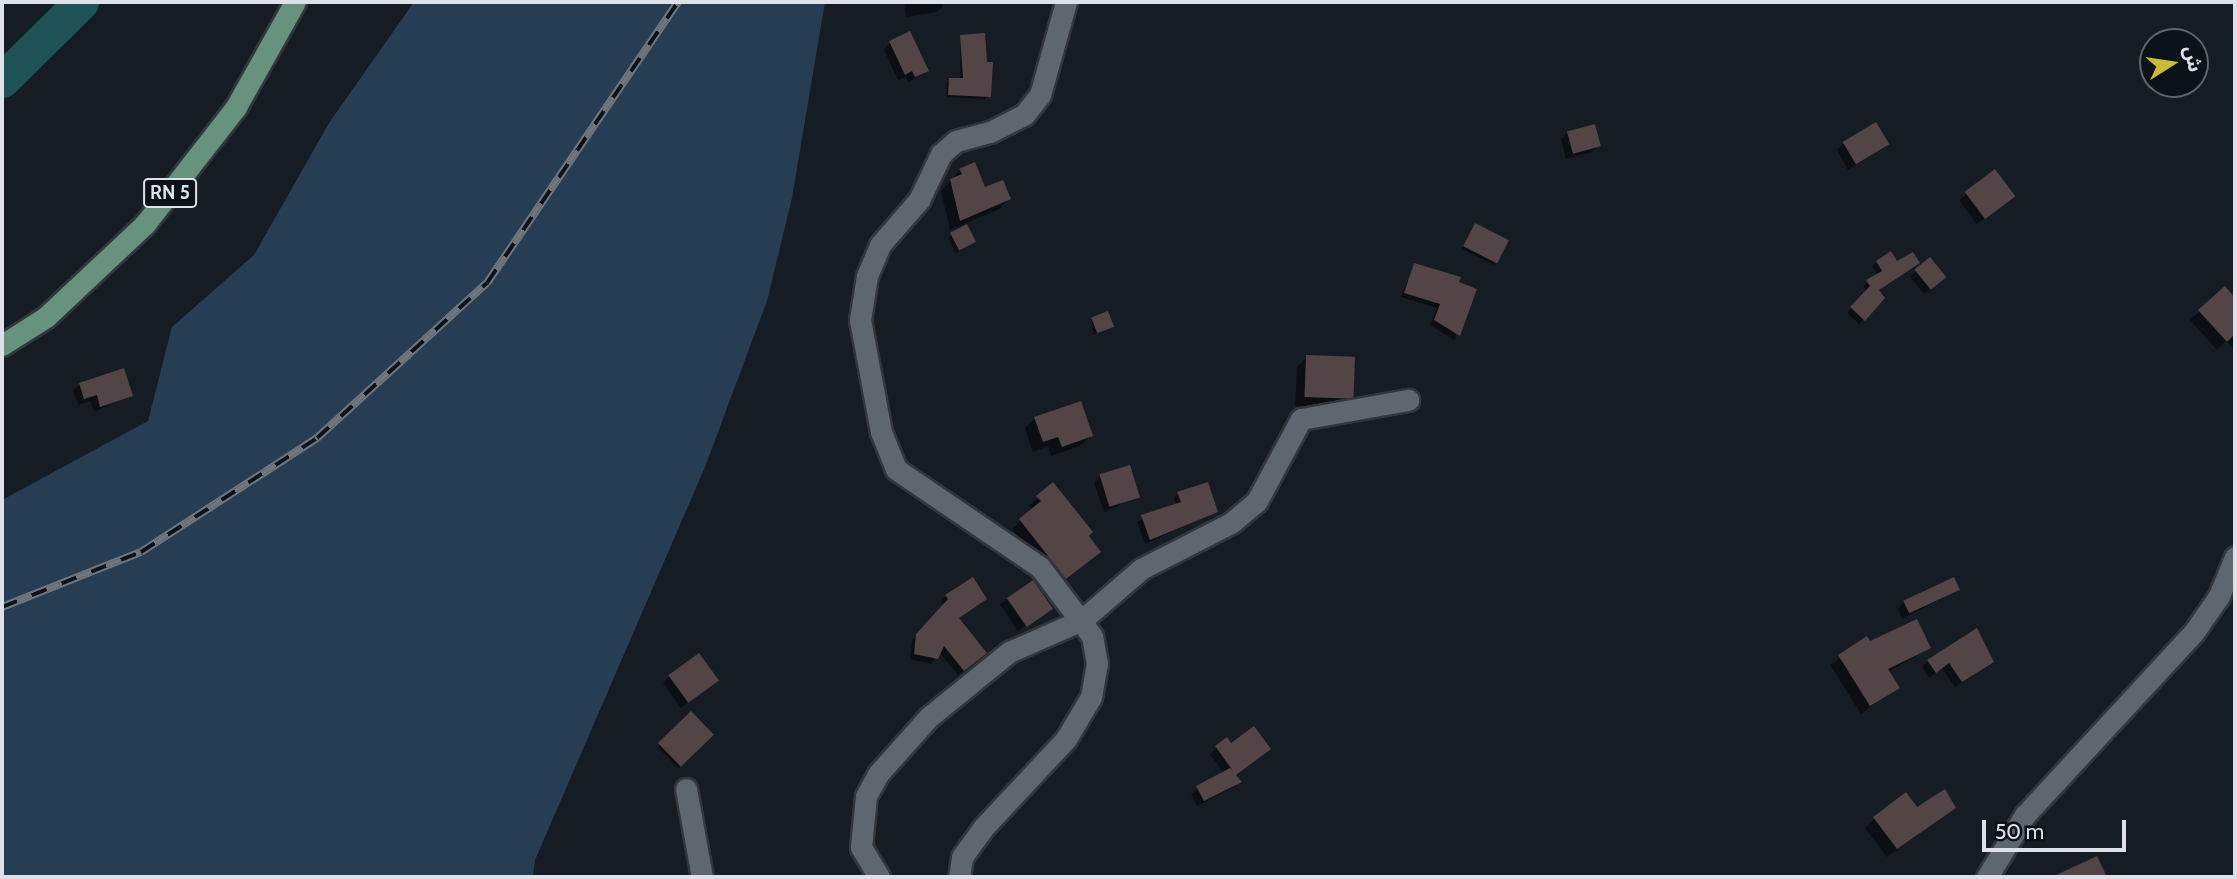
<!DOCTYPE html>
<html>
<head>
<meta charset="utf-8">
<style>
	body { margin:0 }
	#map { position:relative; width:2237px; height:879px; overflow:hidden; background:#151c23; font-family:Cabin,"Noto Sans Arabic",sans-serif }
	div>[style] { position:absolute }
	.green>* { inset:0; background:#273d54 }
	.shadow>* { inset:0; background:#0007; transform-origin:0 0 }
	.river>* { height:35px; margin:-17.5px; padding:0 17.5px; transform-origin:17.5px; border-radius:17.5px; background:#1e5255 }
	.building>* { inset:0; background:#534545; transform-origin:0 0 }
	.roads { filter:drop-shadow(2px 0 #32363d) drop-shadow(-2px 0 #32363d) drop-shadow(0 2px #32363d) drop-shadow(0 -2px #32363d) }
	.minor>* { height:21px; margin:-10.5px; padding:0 10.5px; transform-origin:10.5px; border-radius:10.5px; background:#5e6670 }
	.major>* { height:21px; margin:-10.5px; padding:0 10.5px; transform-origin:10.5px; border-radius:10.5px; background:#67927d }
	.rail>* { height:8px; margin-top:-4px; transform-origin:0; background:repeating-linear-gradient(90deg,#0c121a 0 16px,#70767d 0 32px); box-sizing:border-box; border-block:2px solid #70767d }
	span { translate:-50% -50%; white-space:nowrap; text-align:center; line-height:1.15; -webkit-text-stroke:5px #0c121a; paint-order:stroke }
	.shield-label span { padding:2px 5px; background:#0c121a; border:2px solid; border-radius:5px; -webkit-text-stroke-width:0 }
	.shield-label { font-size:19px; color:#dee2e8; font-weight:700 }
	.frame { position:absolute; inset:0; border:4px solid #dee2e8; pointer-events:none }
	.north { position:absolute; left:2139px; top:28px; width:70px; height:70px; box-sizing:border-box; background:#0c121a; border:2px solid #60656c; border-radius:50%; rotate:78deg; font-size:19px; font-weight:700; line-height:28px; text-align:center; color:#dee2e8 }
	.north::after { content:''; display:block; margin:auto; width:24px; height:32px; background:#caba3a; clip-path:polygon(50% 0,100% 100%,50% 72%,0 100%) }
	.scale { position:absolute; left:1982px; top:820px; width:144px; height:32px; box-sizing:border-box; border:4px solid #dee2e8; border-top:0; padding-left:9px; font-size:21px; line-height:24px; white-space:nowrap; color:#dee2e8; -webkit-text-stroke:5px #0c121a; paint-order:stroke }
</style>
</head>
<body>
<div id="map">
	<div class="green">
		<i style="clip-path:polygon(414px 2px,825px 2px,792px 198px,767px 301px,705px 467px,535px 860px,533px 877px,2px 877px,2px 500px,148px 421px,172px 327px,254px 255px,329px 123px)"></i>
	</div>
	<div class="shadow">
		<i style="clip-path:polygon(904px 2px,942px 2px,943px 6px,937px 12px,906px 17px)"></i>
		<i style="clip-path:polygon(961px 36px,985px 64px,986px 99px,946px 97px,947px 82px,960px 80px)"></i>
		<i style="clip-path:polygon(890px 43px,927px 70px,908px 83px,906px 77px,898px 80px,884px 50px)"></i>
		<i style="clip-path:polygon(1568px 132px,1599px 146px,1592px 152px,1566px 159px,1561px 139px)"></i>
		<i style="clip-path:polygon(1843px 144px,1887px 144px,1848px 170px,1837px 150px)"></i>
		<i style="clip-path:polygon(960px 170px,984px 190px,1009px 199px,999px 209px,950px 230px,941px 191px)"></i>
		<i style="clip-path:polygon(1995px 172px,2006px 202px,1977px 224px,1959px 200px)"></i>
		<i style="clip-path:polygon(966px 226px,974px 242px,956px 253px,948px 238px)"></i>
		<i style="clip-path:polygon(1473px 228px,1496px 263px,1494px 265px,1462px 249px)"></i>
		<i style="clip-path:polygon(1890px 253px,1877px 291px,1883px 298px,1859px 324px,1847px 313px,1867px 292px,1863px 286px,1878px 275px,1872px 266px)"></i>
		<i style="clip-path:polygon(1414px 265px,1475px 290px,1454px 340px,1430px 325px,1437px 308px,1401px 297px)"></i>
		<i style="clip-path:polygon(1916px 271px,1937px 283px,1924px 294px,1910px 277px)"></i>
		<i style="clip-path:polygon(2225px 288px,2235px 300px,2235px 350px,2226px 341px,2217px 350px,2190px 320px)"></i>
		<i style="clip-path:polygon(1092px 319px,1112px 326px,1093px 335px)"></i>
		<i style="clip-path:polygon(1307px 357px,1351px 396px,1341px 406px,1295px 406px,1297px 367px)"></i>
		<i style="clip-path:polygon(80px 384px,131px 395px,94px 412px,90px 401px,78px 405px,73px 391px)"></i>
		<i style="clip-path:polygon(1035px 418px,1091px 436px,1080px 446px,1051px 456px,1048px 446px,1033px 452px,1025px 428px)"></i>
		<i style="clip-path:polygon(1101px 476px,1138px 496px,1104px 512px,1094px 483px)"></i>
		<i style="clip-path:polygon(1178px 494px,1216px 512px,1145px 544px,1137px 522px,1176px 505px,1174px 498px)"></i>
		<i style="clip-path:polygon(1038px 497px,1087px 536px,1099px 552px,1057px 587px,1012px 529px,1033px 510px,1029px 506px)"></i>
		<i style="left:1033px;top:582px;width:32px;height:40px;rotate:56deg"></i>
		<i style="clip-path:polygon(1958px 590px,1902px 619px,1898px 609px,1904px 602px)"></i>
		<i style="clip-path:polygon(946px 596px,985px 599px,958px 619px,980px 658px,958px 675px,939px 652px,931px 664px,910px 659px,912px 641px,944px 605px,941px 601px)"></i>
		<i style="clip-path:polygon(1867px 639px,1869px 643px,1929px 648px,1888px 672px,1897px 687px,1861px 714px,1830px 665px)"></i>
		<i style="clip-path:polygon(1928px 661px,1992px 661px,1955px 687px,1942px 668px,1929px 678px,1922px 667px)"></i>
		<i style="clip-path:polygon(669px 677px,717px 681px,681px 708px,663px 683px)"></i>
		<i style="left:691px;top:714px;width:30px;height:47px;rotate:45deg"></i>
		<i style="clip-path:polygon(1226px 740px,1230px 746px,1269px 749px,1234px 776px,1239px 782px,1234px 787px,1197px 806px,1191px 794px,1224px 773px,1210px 754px)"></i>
		<i style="clip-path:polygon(1954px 808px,1887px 857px,1865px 828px,1875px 818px)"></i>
	</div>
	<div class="river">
		<i style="left:2px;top:80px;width:111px;rotate:-44.6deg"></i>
	</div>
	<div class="building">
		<i style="clip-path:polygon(910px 31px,929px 71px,915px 77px,912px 71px,905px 75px,889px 41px)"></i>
		<i style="clip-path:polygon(985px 33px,987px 62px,993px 62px,991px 97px,948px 95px,949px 78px,963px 78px,960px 35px)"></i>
		<i style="left:1876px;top:122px;width:26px;height:39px;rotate:59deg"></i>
		<i style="left:1595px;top:124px;width:23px;height:29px;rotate:75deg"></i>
		<i style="clip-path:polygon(975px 162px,985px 187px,1003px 180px,1011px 199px,960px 221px,950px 179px,962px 174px,959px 169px)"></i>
		<i style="left:1995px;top:169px;width:34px;height:38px;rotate:53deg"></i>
		<i style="left:1475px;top:223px;width:38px;height:26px;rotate:27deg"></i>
		<i style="left:967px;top:224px;width:20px;height:19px;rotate:63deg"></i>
		<i style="clip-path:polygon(1891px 251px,1897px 261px,1913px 252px,1920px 263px,1879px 290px,1885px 298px,1865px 321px,1850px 307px,1870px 286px,1866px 280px,1882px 271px,1876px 261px)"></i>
		<i style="left:1930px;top:257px;width:26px;height:20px;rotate:51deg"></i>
		<i style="clip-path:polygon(1414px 263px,1461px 277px,1459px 282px,1477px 289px,1460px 336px,1434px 320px,1440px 304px,1404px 293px)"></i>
		<i style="clip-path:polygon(2225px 286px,2235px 298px,2235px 334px,2227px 342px,2198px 310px)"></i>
		<i style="left:1108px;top:311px;width:17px;height:18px;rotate:69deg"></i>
		<i style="left:1306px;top:355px;width:49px;height:42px;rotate:2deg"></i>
		<i style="clip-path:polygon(124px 368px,133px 396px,100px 407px,97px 395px,84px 399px,79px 383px)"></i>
		<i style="clip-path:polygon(1081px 401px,1093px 436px,1062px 447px,1058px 437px,1043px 442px,1034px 417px)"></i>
		<i style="left:1130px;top:465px;width:34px;height:32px;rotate:73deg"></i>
		<i style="clip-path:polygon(1053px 482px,1093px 532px,1089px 536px,1101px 552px,1066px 579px,1019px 519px,1041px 501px,1036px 496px)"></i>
		<i style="clip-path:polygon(1208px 482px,1218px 512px,1150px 540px,1141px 515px,1181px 502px,1177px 492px)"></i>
		<i style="clip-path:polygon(973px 577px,987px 599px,959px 618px,987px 653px,964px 671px,944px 646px,938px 659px,914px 654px,916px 634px,948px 599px,945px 595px)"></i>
		<i style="left:1954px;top:577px;width:14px;height:56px;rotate:65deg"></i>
		<i style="left:1033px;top:580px;width:35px;height:32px;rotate:55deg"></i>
		<i style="clip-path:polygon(1917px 619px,1931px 648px,1888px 669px,1900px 688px,1870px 706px,1838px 655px,1867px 636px,1870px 641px)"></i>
		<i style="clip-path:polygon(1977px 628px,1994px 662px,1962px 682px,1949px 663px,1936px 673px,1927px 660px)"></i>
		<i style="left:699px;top:653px;width:34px;height:38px;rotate:54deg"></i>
		<i style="left:691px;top:711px;width:33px;height:46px;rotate:46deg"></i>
		<i style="clip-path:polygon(1254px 726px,1271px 749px,1236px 775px,1242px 782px,1204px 801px,1196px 786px,1230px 768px,1233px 771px,1215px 746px,1227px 737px,1231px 743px)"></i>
		<i style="clip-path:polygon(1945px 789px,1956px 808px,1897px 849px,1873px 817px,1906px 792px,1917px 807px)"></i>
		<i style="clip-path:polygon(2097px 856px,2107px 877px,2052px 877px)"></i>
	</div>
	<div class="roads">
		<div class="minor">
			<i style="left:686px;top:789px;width:89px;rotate:79.7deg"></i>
			<i style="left:879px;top:877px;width:35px;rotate:-121deg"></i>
			<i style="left:861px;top:847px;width:51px;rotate:-84.4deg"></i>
			<i style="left:866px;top:796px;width:25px;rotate:-61deg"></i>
			<i style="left:878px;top:774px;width:76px;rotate:-48.2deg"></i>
			<i style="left:929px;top:717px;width:103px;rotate:-39.1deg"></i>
			<i style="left:1009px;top:652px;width:80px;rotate:-23.7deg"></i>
			<i style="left:1082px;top:620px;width:78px;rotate:-40.8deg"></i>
			<i style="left:1141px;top:569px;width:101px;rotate:-27.1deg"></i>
			<i style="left:1231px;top:523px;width:34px;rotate:-40deg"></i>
			<i style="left:1257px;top:501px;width:93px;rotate:-61.8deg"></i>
			<i style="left:1301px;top:419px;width:109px;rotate:-10.1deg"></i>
			<i style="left:959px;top:877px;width:20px;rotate:-81deg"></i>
			<i style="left:962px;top:857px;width:34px;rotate:-54deg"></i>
			<i style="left:982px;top:829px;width:123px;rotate:-47deg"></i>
			<i style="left:1066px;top:739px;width:49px;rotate:-59.2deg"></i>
			<i style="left:1091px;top:697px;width:34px;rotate:-80deg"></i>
			<i style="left:1097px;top:664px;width:28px;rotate:-100deg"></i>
			<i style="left:1092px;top:636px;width:86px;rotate:-127deg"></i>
			<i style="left:1040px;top:567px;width:174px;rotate:-145.8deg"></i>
			<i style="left:896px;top:469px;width:40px;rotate:-112deg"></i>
			<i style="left:881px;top:432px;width:114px;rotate:-100.6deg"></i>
			<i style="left:860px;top:320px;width:45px;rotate:-81deg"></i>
			<i style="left:867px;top:276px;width:34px;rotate:-67deg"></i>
			<i style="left:880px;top:245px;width:60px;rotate:-49.1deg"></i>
			<i style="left:919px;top:200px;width:51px;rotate:-64.4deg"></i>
			<i style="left:941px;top:154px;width:20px;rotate:-41deg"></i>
			<i style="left:956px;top:141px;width:35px;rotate:-15deg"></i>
			<i style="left:990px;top:132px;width:39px;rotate:-27deg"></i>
			<i style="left:1025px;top:114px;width:24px;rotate:-52deg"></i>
			<i style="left:1040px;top:95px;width:97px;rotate:-74.4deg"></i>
			<i style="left:1987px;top:877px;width:73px;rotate:-58.5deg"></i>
			<i style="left:2025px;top:815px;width:249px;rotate:-47.3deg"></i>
			<i style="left:2194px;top:632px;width:44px;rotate:-55.2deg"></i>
			<i style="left:2219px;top:596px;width:42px;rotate:-67.7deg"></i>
		</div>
		<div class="major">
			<i style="left:2px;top:345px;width:52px;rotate:-32.5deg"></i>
			<i style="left:46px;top:317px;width:136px;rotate:-43.2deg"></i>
			<i style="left:145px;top:224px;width:148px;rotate:-52.1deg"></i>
			<i style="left:236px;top:107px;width:120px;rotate:-60.7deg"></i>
		</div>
	</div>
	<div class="rail">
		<i style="left:2px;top:607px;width:149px;rotate:-21.6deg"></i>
		<i style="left:141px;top:552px;width:210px;rotate:-32.9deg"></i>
		<i style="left:317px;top:438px;width:230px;rotate:-42.4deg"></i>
		<i style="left:487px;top:283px;width:340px;rotate:-55.8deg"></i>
	</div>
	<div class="shield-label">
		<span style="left:170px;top:193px">RN 5</span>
	</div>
	<div class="frame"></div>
	<div class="north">ش</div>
	<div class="scale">50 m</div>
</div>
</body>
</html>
